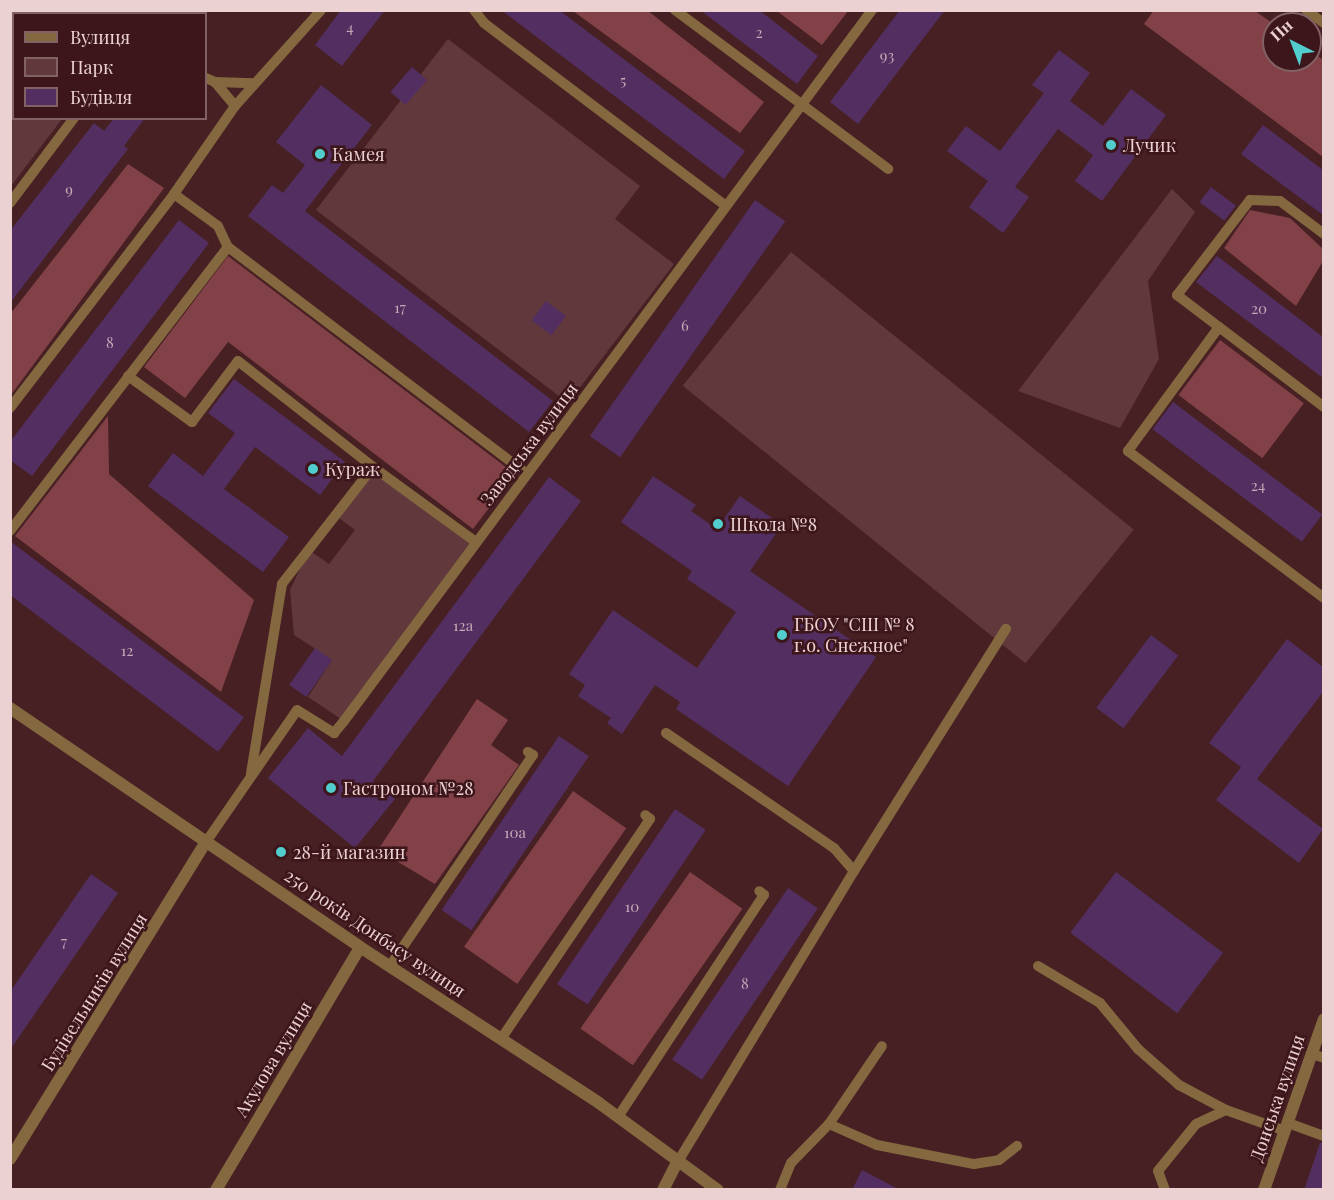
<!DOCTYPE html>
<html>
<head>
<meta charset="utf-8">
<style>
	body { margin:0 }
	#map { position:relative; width:1334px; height:1200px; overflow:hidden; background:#472023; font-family:"Playfair Display",serif }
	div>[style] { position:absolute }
	.green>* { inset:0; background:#61393c; transform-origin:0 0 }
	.forest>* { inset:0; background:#824147; transform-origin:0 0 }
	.building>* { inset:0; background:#522f60; transform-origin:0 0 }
	.service>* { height:10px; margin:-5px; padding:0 5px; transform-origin:5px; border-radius:5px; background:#84683f }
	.minor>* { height:12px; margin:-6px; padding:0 6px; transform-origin:6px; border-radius:6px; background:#84683f }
	.tertiary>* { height:12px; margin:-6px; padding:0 6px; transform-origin:6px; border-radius:6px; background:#84683f }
	.dots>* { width:16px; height:16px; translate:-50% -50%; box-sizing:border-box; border:3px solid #3c161a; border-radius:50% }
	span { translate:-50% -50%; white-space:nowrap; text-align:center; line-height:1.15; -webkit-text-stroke:5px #3c161a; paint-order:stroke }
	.number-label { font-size:15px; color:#c6a8b6 }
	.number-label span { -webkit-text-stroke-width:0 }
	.poi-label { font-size:18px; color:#ecd1d2 }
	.left { translate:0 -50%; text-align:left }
	.street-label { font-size:18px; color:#ecd1d2 }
	.frame { position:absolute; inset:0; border:12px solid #ecd1d2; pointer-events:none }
	.legend { position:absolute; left:12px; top:12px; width:195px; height:108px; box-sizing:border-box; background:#3c161a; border:2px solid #826164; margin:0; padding:8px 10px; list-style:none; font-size:18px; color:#ecd1d2 }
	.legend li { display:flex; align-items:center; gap:12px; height:30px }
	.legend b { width:30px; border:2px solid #826164 }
	.north { position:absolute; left:1262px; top:12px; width:60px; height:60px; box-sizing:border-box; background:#3c161a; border:2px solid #826164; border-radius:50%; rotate:318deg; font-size:16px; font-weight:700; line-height:24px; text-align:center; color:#ecd1d2 }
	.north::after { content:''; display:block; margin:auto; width:21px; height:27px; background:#52cdcd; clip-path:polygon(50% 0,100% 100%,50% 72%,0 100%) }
</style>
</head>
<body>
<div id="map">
	<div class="green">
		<i style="clip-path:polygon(448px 39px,640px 186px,615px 219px,674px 264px,568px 403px,316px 210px)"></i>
		<i style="clip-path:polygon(13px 79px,14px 118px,62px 119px,11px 186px)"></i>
		<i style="clip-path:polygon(1172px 189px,1195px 212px,1148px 281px,1159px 359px,1120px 428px,1018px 391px)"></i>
		<i style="left:791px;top:252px;width:441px;height:172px;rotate:39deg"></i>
		<i style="clip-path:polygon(373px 467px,476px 542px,344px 721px,308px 697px,332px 660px,294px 635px,290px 590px,309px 550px,329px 564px,355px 530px,335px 515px)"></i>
	</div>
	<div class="forest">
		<i style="clip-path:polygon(1154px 10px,1255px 11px,1274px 24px,1274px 60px,1310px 60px,1310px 50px,1323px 60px,1323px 157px,1144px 24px)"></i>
		<i style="clip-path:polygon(573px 11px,648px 11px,764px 102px,740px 133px)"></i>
		<i style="clip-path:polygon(777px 11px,848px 11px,822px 45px)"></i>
		<i style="clip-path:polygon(128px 164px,164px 188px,11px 395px,11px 313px)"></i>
		<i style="clip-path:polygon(1250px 210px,1290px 218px,1323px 249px,1323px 261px,1296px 306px,1224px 248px)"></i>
		<i style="clip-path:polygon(228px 256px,515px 474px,473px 529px,228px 342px,185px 398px,144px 367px)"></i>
		<i style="left:1220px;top:340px;width:105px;height:69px;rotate:37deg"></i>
		<i style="clip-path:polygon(108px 416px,109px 474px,254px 600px,221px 692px,15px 536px)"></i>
		<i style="clip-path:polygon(477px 699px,508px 720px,491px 745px,519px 765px,435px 884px,378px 850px)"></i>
		<i style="left:573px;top:791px;width:65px;height:190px;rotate:35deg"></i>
		<i style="left:690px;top:872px;width:64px;height:191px;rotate:35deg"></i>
	</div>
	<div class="building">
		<i style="clip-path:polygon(341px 10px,385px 10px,342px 66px,315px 45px)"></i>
		<i style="clip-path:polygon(501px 10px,559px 10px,745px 151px,724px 179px)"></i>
		<i style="clip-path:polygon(700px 10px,759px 10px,818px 56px,797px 84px)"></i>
		<i style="clip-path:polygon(900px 10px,945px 10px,858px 124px,830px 102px)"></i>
		<i style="clip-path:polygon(1059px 50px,1090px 73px,1070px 101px,1103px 126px,1131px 89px,1166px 115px,1102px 201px,1075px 181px,1093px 155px,1058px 129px,1015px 187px,1029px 197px,1003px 233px,969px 207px,988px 181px,947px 151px,966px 126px,1000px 151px,1044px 93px,1032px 85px)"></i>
		<i style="left:412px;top:67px;width:20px;height:33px;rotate:41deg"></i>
		<i style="clip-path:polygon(321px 85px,372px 125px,305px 211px,553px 401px,529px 432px,248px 216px,272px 185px,283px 193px,305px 165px,276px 142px)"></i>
		<i style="clip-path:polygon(114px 118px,145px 118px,124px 146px,128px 149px,10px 303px,10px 231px,94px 123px,104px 131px)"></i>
		<i style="clip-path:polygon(1263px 125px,1323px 170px,1323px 215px,1241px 154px)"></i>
		<i style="left:1211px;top:187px;width:31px;height:19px;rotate:37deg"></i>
		<i style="left:755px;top:200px;width:37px;height:288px;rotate:35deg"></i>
		<i style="clip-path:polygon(179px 220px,209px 243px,32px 476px,10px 460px,10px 442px)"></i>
		<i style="clip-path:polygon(1217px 256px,1323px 337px,1323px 378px,1196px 282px)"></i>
		<i style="left:546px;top:301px;width:25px;height:24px;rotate:37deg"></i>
		<i style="clip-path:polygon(234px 379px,345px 462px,320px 495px,255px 447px,224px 489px,289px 537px,263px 572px,148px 486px,173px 453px,203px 476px,235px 433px,208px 413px)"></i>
		<i style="left:1173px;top:402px;width:187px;height:34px;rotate:37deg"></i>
		<i style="clip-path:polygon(653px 476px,696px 505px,691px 511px,717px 529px,740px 496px,782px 525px,750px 571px,876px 657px,788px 786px,676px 709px,680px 702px,655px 685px,622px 734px,607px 723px,611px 718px,578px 696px,585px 685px,569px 674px,613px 610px,697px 668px,736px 612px,687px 579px,692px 571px,621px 522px)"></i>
		<i style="clip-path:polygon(549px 477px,581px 501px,373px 781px,395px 799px,355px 848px,268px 778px,308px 728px,342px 756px)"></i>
		<i style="left:10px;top:541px;width:293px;height:43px;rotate:37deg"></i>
		<i style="left:1151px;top:635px;width:34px;height:91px;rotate:37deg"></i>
		<i style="clip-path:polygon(1287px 639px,1323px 667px,1323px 692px,1257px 779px,1323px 829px,1299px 863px,1216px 800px,1241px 767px,1209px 743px)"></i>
		<i style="left:315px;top:648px;width:21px;height:45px;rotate:35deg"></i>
		<i style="left:559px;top:736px;width:36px;height:210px;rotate:34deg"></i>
		<i style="left:675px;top:809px;width:37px;height:211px;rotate:34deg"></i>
		<i style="left:1116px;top:872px;width:134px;height:76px;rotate:37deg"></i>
		<i style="clip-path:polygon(91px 874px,118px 893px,10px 1050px,10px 992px)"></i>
		<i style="left:788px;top:888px;width:36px;height:207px;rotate:34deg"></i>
		<i style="clip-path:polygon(1320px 1143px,1323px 1143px,1323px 1190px,1304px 1190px)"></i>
		<i style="clip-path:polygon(862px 1170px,900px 1190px,852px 1190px)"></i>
	</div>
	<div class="service">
		<i style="left:474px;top:10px;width:16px;rotate:52deg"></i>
		<i style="left:484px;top:23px;width:303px;rotate:37.1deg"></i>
		<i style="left:675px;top:10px;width:266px;rotate:36.7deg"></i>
		<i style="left:1306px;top:10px;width:22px;rotate:36deg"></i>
		<i style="left:50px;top:14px;width:4px;rotate:-63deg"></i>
		<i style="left:147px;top:14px;width:4px;rotate:-76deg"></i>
		<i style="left:10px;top:66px;width:6px;rotate:-45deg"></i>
		<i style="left:206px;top:78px;width:10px;rotate:24deg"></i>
		<i style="left:215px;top:82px;width:31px;rotate:50deg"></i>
		<i style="left:235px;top:106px;width:107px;rotate:124.7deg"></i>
		<i style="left:174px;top:194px;width:54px;rotate:36deg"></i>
		<i style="left:218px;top:226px;width:23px;rotate:65deg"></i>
		<i style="left:228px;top:247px;width:375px;rotate:37.2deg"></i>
		<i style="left:215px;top:82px;width:38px;rotate:2deg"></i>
		<i style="left:235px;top:106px;width:129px;rotate:-48.1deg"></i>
		<i style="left:10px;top:203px;width:106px;rotate:-53deg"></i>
		<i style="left:1324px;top:234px;width:55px;rotate:-143.1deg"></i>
		<i style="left:1280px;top:201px;width:30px;rotate:-178deg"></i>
		<i style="left:1250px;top:200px;width:120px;rotate:127.5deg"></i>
		<i style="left:1177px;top:295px;width:53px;rotate:37.3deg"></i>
		<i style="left:1219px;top:327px;width:154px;rotate:126.3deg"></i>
		<i style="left:1128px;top:451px;width:245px;rotate:36.9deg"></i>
		<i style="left:1219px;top:327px;width:132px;rotate:37.3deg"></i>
		<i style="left:128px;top:376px;width:79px;rotate:35.7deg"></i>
		<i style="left:192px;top:422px;width:76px;rotate:-53deg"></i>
		<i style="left:238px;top:361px;width:172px;rotate:38.1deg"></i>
		<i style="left:373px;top:467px;width:148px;rotate:127.9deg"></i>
		<i style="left:282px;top:584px;width:193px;rotate:99.3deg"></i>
		<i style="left:10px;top:408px;width:270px;rotate:-52.5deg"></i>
		<i style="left:373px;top:467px;width:127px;rotate:36.1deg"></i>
		<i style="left:10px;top:531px;width:358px;rotate:-52.5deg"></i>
		<i style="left:666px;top:733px;width:204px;rotate:34.4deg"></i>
		<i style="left:834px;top:848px;width:30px;rotate:49deg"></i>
		<i style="left:854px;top:871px;width:341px;rotate:121.2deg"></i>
		<i style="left:206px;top:842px;width:160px;rotate:-55.4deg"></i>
		<i style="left:297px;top:710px;width:44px;rotate:31.9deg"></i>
		<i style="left:334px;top:733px;width:16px;rotate:-50deg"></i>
		<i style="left:344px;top:721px;width:886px;rotate:-53.4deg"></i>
		<i style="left:854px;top:871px;width:286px;rotate:-57.9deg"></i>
		<i style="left:390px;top:966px;width:255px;rotate:-55.9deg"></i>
		<i style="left:533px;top:755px;width:6px;rotate:-149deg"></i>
		<i style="left:1038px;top:966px;width:72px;rotate:30.8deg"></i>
		<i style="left:1100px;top:1003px;width:60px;rotate:50.4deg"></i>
		<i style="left:1138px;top:1049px;width:55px;rotate:41.3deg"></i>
		<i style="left:1179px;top:1085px;width:53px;rotate:28deg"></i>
		<i style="left:1226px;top:1110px;width:63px;rotate:19.6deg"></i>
		<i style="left:501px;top:1039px;width:266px;rotate:-55.9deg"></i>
		<i style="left:650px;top:819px;width:6px;rotate:-141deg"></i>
		<i style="left:1312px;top:1054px;width:13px;rotate:18deg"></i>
		<i style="left:618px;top:1117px;width:266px;rotate:-56.7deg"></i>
		<i style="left:764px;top:895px;width:6px;rotate:-141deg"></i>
		<i style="left:1288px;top:1123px;width:38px;rotate:20deg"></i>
		<i style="left:829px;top:1124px;width:94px;rotate:-55.8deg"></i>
		<i style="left:780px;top:1190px;width:29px;rotate:-68deg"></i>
		<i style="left:791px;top:1163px;width:54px;rotate:-45.7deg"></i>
		<i style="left:829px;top:1124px;width:52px;rotate:23.6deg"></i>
		<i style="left:877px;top:1145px;width:99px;rotate:11.1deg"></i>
		<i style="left:974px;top:1164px;width:25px;rotate:-9deg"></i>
		<i style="left:999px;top:1160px;width:23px;rotate:-38deg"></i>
		<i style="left:1165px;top:1190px;width:20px;rotate:-110deg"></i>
		<i style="left:1158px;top:1171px;width:60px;rotate:-51deg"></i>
		<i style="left:1196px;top:1124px;width:33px;rotate:-25deg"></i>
	</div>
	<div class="minor">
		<i style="left:10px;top:1159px;width:373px;rotate:-58.3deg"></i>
		<i style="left:216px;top:1190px;width:282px;rotate:-59.3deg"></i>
		<i style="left:663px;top:1190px;width:30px;rotate:-63deg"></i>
	</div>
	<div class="tertiary">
		<i style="left:10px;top:708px;width:424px;rotate:34.3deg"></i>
		<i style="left:360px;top:947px;width:285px;rotate:33.1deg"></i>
		<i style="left:599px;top:1103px;width:147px;rotate:36.2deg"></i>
		<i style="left:1264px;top:1190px;width:181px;rotate:-70.7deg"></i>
	</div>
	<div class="dots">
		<i style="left:1111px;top:145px;background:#52cdcd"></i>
		<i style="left:320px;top:154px;background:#52cdcd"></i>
		<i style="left:313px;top:469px;background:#52cdcd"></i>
		<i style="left:718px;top:524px;background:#52cdcd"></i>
		<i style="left:782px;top:635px;background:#52cdcd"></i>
		<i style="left:331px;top:788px;background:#52cdcd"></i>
		<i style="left:281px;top:852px;background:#52cdcd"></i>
	</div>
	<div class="number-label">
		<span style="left:350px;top:28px">4</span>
		<span style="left:759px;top:33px">2</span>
		<span style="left:887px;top:56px">93</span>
		<span style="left:623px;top:81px">5</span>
		<span style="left:69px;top:190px">9</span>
		<span style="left:400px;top:308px">17</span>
		<span style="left:1259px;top:309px">20</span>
		<span style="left:685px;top:326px">6</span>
		<span style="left:110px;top:343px">8</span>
		<span style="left:1258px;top:486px">24</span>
		<span style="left:463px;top:626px">12а</span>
		<span style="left:127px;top:651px">12</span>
		<span style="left:515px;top:833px">10а</span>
		<span style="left:632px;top:907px">10</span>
		<span style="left:64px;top:942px">7</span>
		<span style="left:745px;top:984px">8</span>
	</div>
	<div class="poi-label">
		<span class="left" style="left:1123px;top:145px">Лучик</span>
		<span class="left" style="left:332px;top:154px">Камея</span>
		<span class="left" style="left:325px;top:469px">Кураж</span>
		<span class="left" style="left:730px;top:524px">Школа №8</span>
		<span class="left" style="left:794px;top:635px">ГБОУ "СШ № 8<br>г.о. Снежное"</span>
		<span class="left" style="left:343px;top:788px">Гастроном №28</span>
		<span class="left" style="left:293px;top:852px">28-й магазин</span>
	</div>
	<div class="street-label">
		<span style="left:529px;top:444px;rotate:-53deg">Заводська вулиця</span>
		<span style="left:375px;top:933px;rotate:34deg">250 років Донбасу вулиця</span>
		<span style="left:94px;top:992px;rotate:-58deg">Будівельників вулиця</span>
		<span style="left:273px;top:1059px;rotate:-59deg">Акулова вулиця</span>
		<span style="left:1277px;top:1098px;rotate:-71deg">Донська вулиця</span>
	</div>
	<div class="frame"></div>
	<ul class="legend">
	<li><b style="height:8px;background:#84683f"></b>Вулиця</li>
	<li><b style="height:16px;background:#61393c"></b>Парк</li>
	<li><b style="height:16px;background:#522f60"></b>Будівля</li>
	</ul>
	<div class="north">Пн</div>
</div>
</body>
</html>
